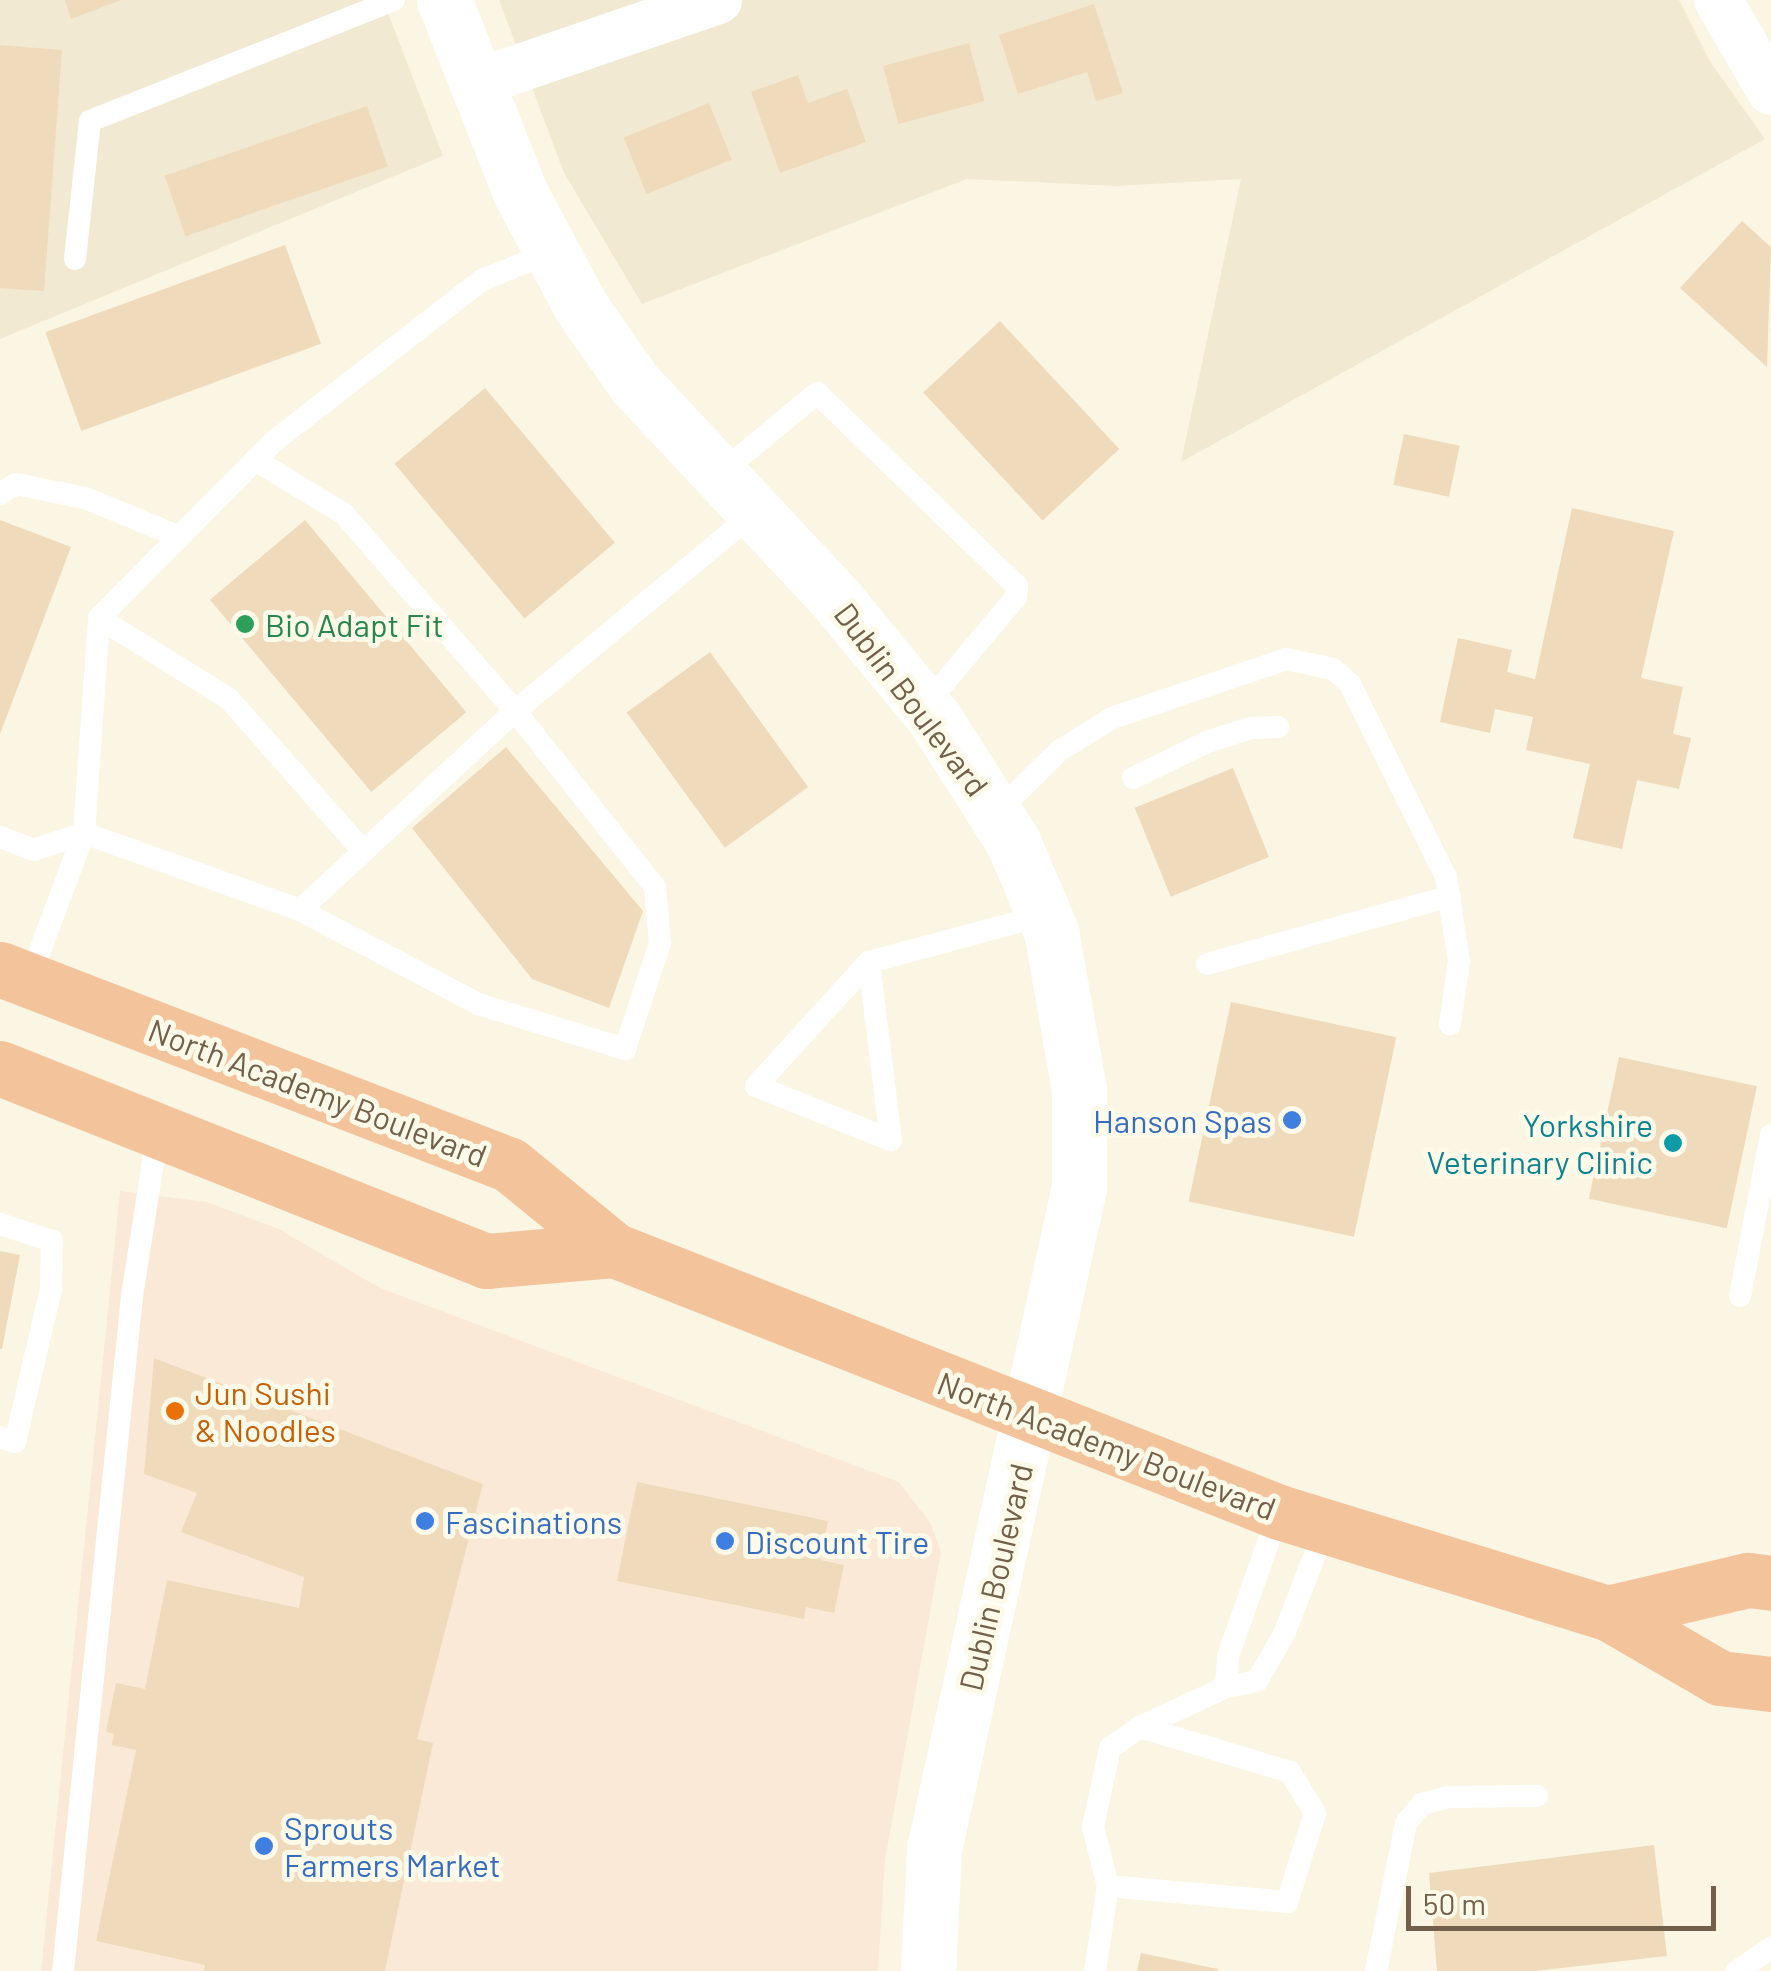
<!DOCTYPE html>
<html>
<head>
<meta charset="utf-8">
<style>
	body { margin:0 }
	#map { position:relative; width:1771px; height:1971px; overflow:hidden; background:#fbf6e3; font-family:Barlow,sans-serif }
	div>[style] { position:absolute }
	.residential>* { inset:0; background:#f2e9d2 }
	.commercial>* { inset:0; background:#fbe9d7 }
	.building>* { inset:0; background:#efdabc; transform-origin:0 0 }
	.lane>* { height:22px; margin:-11px; padding:0 11px; transform-origin:11px; border-radius:11px; background:#fff }
	.street>* { height:48px; margin:-24px; padding:0 24px; transform-origin:24px; border-radius:24px; background:#fff }
	.secondary>* { height:55px; margin:-27.5px; padding:0 27.5px; transform-origin:27.5px; border-radius:27.5px; background:#fff }
	.highway>* { height:55px; margin:-27.5px; padding:0 27.5px; transform-origin:27.5px; border-radius:27.5px; background:#f3c39c }
	.dots>* { width:28px; height:28px; translate:-50% -50%; box-sizing:border-box; border:5px solid #fefae9; border-radius:50% }
	span { translate:-50% -50%; white-space:nowrap; text-align:center; line-height:1.15; -webkit-text-stroke:10px #fefae9; paint-order:stroke }
	.leisure-label { font-size:32px; color:#27864d }
	.left { translate:0 -50%; text-align:left }
	.street-label { font-size:32px; color:#72604a }
	.shop-label { font-size:32px; color:#366cbe }
	.right { translate:-100% -50%; text-align:right }
	.culture-label { font-size:32px; color:#0d838f }
	.food-label { font-size:32px; color:#c56008 }
	.scale { position:absolute; left:1406px; top:1886px; width:310px; height:45px; box-sizing:border-box; border:5px solid #72604a; border-top:0; padding-left:12px; font-size:30px; line-height:35px; white-space:nowrap; color:#72604a; -webkit-text-stroke:8px #fefae9; paint-order:stroke }
</style>
</head>
<body>
<div id="map">
	<div class="residential">
		<i style="clip-path:polygon(0 0,383px 0,443px 156px,0 339px)"></i>
		<i style="clip-path:polygon(499px 0,1679px 0,1709px 60px,1765px 139px,1181px 462px,1241px 179px,1116px 186px,967px 179px,642px 304px,564px 173px)"></i>
	</div>
	<div class="commercial">
		<i style="clip-path:polygon(120px 1191px,207px 1202px,277px 1228px,378px 1287px,899px 1482px,931px 1524px,941px 1552px,885px 1860px,878px 1971px,41px 1971px)"></i>
	</div>
	<div class="building">
		<i style="clip-path:polygon(65px 0,121px 0,71px 19px)"></i>
		<i style="clip-path:polygon(1094px 4px,1123px 93px,1096px 101px,1087px 72px,1018px 94px,999px 35px)"></i>
		<i style="left:969px;top:43px;width:60px;height:89px;rotate:75deg"></i>
		<i style="clip-path:polygon(0 45px,62px 50px,44px 291px,0 288px)"></i>
		<i style="clip-path:polygon(798px 75px,808px 103px,847px 89px,866px 142px,780px 173px,751px 92px)"></i>
		<i style="left:709px;top:103px;width:61px;height:92px;rotate:68deg"></i>
		<i style="left:367px;top:106px;width:64px;height:214px;rotate:71deg"></i>
		<i style="clip-path:polygon(1742px 221px,1771px 247px,1767px 367px,1680px 288px)"></i>
		<i style="left:285px;top:245px;width:105px;height:255px;rotate:70deg"></i>
		<i style="left:1000px;top:321px;width:175px;height:105px;rotate:47deg"></i>
		<i style="left:485px;top:388px;width:202px;height:118px;rotate:50deg"></i>
		<i style="left:1404px;top:434px;width:57px;height:52px;rotate:12deg"></i>
		<i style="clip-path:polygon(1572px 508px,1674px 531px,1641px 678px,1683px 687px,1673px 734px,1691px 738px,1679px 789px,1637px 780px,1622px 849px,1573px 838px,1590px 764px,1526px 750px,1533px 717px,1495px 709px,1490px 733px,1440px 722px,1458px 638px,1512px 650px,1507px 672px,1535px 679px)"></i>
		<i style="clip-path:polygon(0 520px,71px 547px,0 734px)"></i>
		<i style="left:305px;top:520px;width:251px;height:124px;rotate:50deg"></i>
		<i style="left:710px;top:652px;width:167px;height:103px;rotate:54deg"></i>
		<i style="clip-path:polygon(506px 747px,643px 911px,609px 1008px,532px 979px,412px 828px)"></i>
		<i style="left:1233px;top:768px;width:96px;height:106px;rotate:68deg"></i>
		<i style="left:1231px;top:1002px;width:169px;height:204px;rotate:12deg"></i>
		<i style="left:1619px;top:1057px;width:141px;height:145px;rotate:12deg"></i>
		<i style="clip-path:polygon(0 1251px,20px 1255px,2px 1349px,0 1349px)"></i>
		<i style="clip-path:polygon(154px 1358px,483px 1484px,417px 1739px,433px 1743px,385px 1971px,204px 1971px,205px 1965px,96px 1941px,136px 1750px,112px 1745px,114px 1734px,106px 1732px,116px 1683px,145px 1689px,167px 1580px,299px 1608px,304px 1577px,181px 1532px,197px 1493px,144px 1474px)"></i>
		<i style="clip-path:polygon(637px 1482px,828px 1521px,820px 1560px,844px 1565px,834px 1613px,806px 1607px,804px 1619px,617px 1581px)"></i>
		<i style="clip-path:polygon(1654px 1845px,1667px 1956px,1535px 1971px,1437px 1971px,1429px 1873px)"></i>
		<i style="clip-path:polygon(1141px 1953px,1218px 1969px,1218px 1971px,1137px 1971px)"></i>
	</div>
	<div class="lane">
		<i style="left:75px;top:259px;width:139px;rotate:-83.8deg"></i>
		<i style="left:90px;top:121px;width:327px;rotate:-21.7deg"></i>
		<i style="left:255px;top:460px;width:104px;rotate:31.2deg"></i>
		<i style="left:344px;top:514px;width:261px;rotate:49deg"></i>
		<i style="left:515px;top:711px;width:293px;rotate:137.2deg"></i>
		<i style="left:718px;top:475px;width:129px;rotate:-39.6deg"></i>
		<i style="left:817px;top:393px;width:278px;rotate:44deg"></i>
		<i style="left:1017px;top:586px;width:11px;rotate:95deg"></i>
		<i style="left:1016px;top:597px;width:142px;rotate:129.9deg"></i>
		<i style="left:0;top:494px;width:19px;rotate:-32deg"></i>
		<i style="left:16px;top:484px;width:70px;rotate:11.5deg"></i>
		<i style="left:85px;top:498px;width:103px;rotate:22.3deg"></i>
		<i style="left:99px;top:618px;width:153px;rotate:31.9deg"></i>
		<i style="left:229px;top:699px;width:201px;rotate:48.6deg"></i>
		<i style="left:1133px;top:778px;width:82px;rotate:-25.9deg"></i>
		<i style="left:1207px;top:742px;width:46px;rotate:-17.7deg"></i>
		<i style="left:1251px;top:728px;width:27px;rotate:-2deg"></i>
		<i style="left:997px;top:812px;width:87px;rotate:-44.5deg"></i>
		<i style="left:1059px;top:751px;width:62px;rotate:-31.9deg"></i>
		<i style="left:1112px;top:718px;width:184px;rotate:-18.7deg"></i>
		<i style="left:1286px;top:659px;width:48px;rotate:12deg"></i>
		<i style="left:1333px;top:669px;width:23px;rotate:41deg"></i>
		<i style="left:1350px;top:684px;width:216px;rotate:63.6deg"></i>
		<i style="left:1446px;top:877px;width:85px;rotate:81.2deg"></i>
		<i style="left:1459px;top:961px;width:64px;rotate:98.1deg"></i>
		<i style="left:0;top:837px;width:36px;rotate:21deg"></i>
		<i style="left:34px;top:850px;width:53px;rotate:-18.8deg"></i>
		<i style="left:84px;top:833px;width:216px;rotate:-86deg"></i>
		<i style="left:99px;top:618px;width:247px;rotate:-45.3deg"></i>
		<i style="left:273px;top:442px;width:264px;rotate:-37.8deg"></i>
		<i style="left:482px;top:280px;width:72px;rotate:-21.9deg"></i>
		<i style="left:869px;top:962px;width:179px;rotate:83deg"></i>
		<i style="left:891px;top:1140px;width:145px;rotate:-158.2deg"></i>
		<i style="left:756px;top:1086px;width:168px;rotate:-47.7deg"></i>
		<i style="left:869px;top:962px;width:181px;rotate:-15deg"></i>
		<i style="left:1207px;top:964px;width:252px;rotate:-15.6deg"></i>
		<i style="left:29px;top:980px;width:157px;rotate:-69.5deg"></i>
		<i style="left:84px;top:833px;width:229px;rotate:19.6deg"></i>
		<i style="left:300px;top:910px;width:201px;rotate:27.8deg"></i>
		<i style="left:478px;top:1004px;width:154px;rotate:17deg"></i>
		<i style="left:625px;top:1049px;width:112px;rotate:-71.7deg"></i>
		<i style="left:660px;top:943px;width:56px;rotate:-95.1deg"></i>
		<i style="left:655px;top:887px;width:225px;rotate:-128.5deg"></i>
		<i style="left:515px;top:711px;width:310px;rotate:-39.6deg"></i>
		<i style="left:0;top:1224px;width:55px;rotate:18.1deg"></i>
		<i style="left:52px;top:1241px;width:48px;rotate:91.2deg"></i>
		<i style="left:51px;top:1289px;width:157px;rotate:103.2deg"></i>
		<i style="left:15px;top:1442px;width:16px;rotate:-162deg"></i>
		<i style="left:1740px;top:1296px;width:164px;rotate:-79.1deg"></i>
		<i style="left:1226px;top:1687px;width:31px;rotate:-86deg"></i>
		<i style="left:1228px;top:1656px;width:153px;rotate:-70.5deg"></i>
		<i style="left:1108px;top:1886px;width:180px;rotate:5.1deg"></i>
		<i style="left:1287px;top:1902px;width:93px;rotate:-72.5deg"></i>
		<i style="left:1315px;top:1813px;width:48px;rotate:-121.4deg"></i>
		<i style="left:1290px;top:1772px;width:157px;rotate:-163.3deg"></i>
		<i style="left:63px;top:1971px;width:679px;rotate:-84.16deg"></i>
		<i style="left:132px;top:1296px;width:168px;rotate:-81.1deg"></i>
		<i style="left:1095px;top:1971px;width:86px;rotate:-81.3deg"></i>
		<i style="left:1108px;top:1886px;width:61px;rotate:-104.3deg"></i>
		<i style="left:1093px;top:1827px;width:81px;rotate:-77.9deg"></i>
		<i style="left:1110px;top:1748px;width:37px;rotate:-35deg"></i>
		<i style="left:1140px;top:1727px;width:95px;rotate:-24.9deg"></i>
		<i style="left:1226px;top:1687px;width:32px;rotate:-11deg"></i>
		<i style="left:1257px;top:1681px;width:54px;rotate:-60.1deg"></i>
		<i style="left:1284px;top:1634px;width:116px;rotate:-68.7deg"></i>
		<i style="left:1376px;top:1971px;width:151px;rotate:-78.5deg"></i>
		<i style="left:1406px;top:1823px;width:25px;rotate:-50deg"></i>
		<i style="left:1422px;top:1804px;width:28px;rotate:-15deg"></i>
		<i style="left:1449px;top:1797px;width:88px;rotate:-0.7deg"></i>
		<i style="left:1737px;top:1971px;width:41px;rotate:-34.1deg"></i>
	</div>
	<div class="street">
		<i style="left:1718px;top:0;width:105px;rotate:59.8deg"></i>
		<i style="left:476px;top:83px;width:256px;rotate:-18.9deg"></i>
	</div>
	<div class="secondary">
		<i style="left:444px;top:0;width:206px;rotate:68.4deg"></i>
		<i style="left:520px;top:192px;width:130px;rotate:62.1deg"></i>
		<i style="left:581px;top:307px;width:94px;rotate:55deg"></i>
		<i style="left:635px;top:384px;width:294px;rotate:46.9deg"></i>
		<i style="left:836px;top:599px;width:156px;rotate:50.5deg"></i>
		<i style="left:935px;top:719px;width:146px;rotate:57.6deg"></i>
		<i style="left:1013px;top:842px;width:97px;rotate:66.9deg"></i>
		<i style="left:1051px;top:931px;width:160px;rotate:80deg"></i>
		<i style="left:1079px;top:1089px;width:98px;rotate:90deg"></i>
		<i style="left:1079px;top:1187px;width:678px;rotate:102.35deg"></i>
		<i style="left:934px;top:1849px;width:122px;rotate:92.8deg"></i>
	</div>
	<div class="highway">
		<i style="left:0;top:969px;width:546px;rotate:21.02deg"></i>
		<i style="left:510px;top:1165px;width:134px;rotate:39.3deg"></i>
		<i style="left:614px;top:1250px;width:715px;rotate:21.5deg"></i>
		<i style="left:1279px;top:1512px;width:344px;rotate:17.1deg"></i>
		<i style="left:1608px;top:1613px;width:129px;rotate:30.1deg"></i>
		<i style="left:1720px;top:1678px;width:51px;rotate:6.7deg"></i>
		<i style="left:0;top:1068px;width:523px;rotate:21.66deg"></i>
		<i style="left:486px;top:1261px;width:128px;rotate:-4.9deg"></i>
		<i style="left:1608px;top:1613px;width:144px;rotate:-13.3deg"></i>
		<i style="left:1748px;top:1580px;width:23px;rotate:7deg"></i>
	</div>
	<div class="dots">
		<i style="left:245px;top:624px;background:#2e9e5b"></i>
		<i style="left:1292px;top:1120px;background:#3f7fe0"></i>
		<i style="left:1673px;top:1143px;background:#0f9aa8"></i>
		<i style="left:175px;top:1411px;background:#e8710a"></i>
		<i style="left:425px;top:1521px;background:#3f7fe0"></i>
		<i style="left:725px;top:1541px;background:#3f7fe0"></i>
		<i style="left:264px;top:1846px;background:#3f7fe0"></i>
	</div>
	<div class="leisure-label">
		<span class="left" style="left:265px;top:624px">Bio Adapt Fit</span>
	</div>
	<div class="street-label">
		<span style="left:912px;top:699px;rotate:53deg">Dublin Boulevard</span>
		<span style="left:318px;top:1092px;rotate:21deg">North Academy Boulevard</span>
		<span style="left:1107px;top:1445px;rotate:21deg">North Academy Boulevard</span>
		<span style="left:995px;top:1577px;rotate:-77deg">Dublin Boulevard</span>
	</div>
	<div class="shop-label">
		<span class="right" style="left:1272px;top:1120px">Hanson Spas</span>
		<span class="left" style="left:445px;top:1521px">Fascinations</span>
		<span class="left" style="left:745px;top:1541px">Discount Tire</span>
		<span class="left" style="left:284px;top:1846px">Sprouts<br>Farmers Market</span>
	</div>
	<div class="culture-label">
		<span class="right" style="left:1653px;top:1143px">Yorkshire<br>Veterinary Clinic</span>
	</div>
	<div class="food-label">
		<span class="left" style="left:195px;top:1411px">Jun Sushi<br>&amp; Noodles</span>
	</div>
	<div class="scale">50 m</div>
</div>
</body>
</html>
